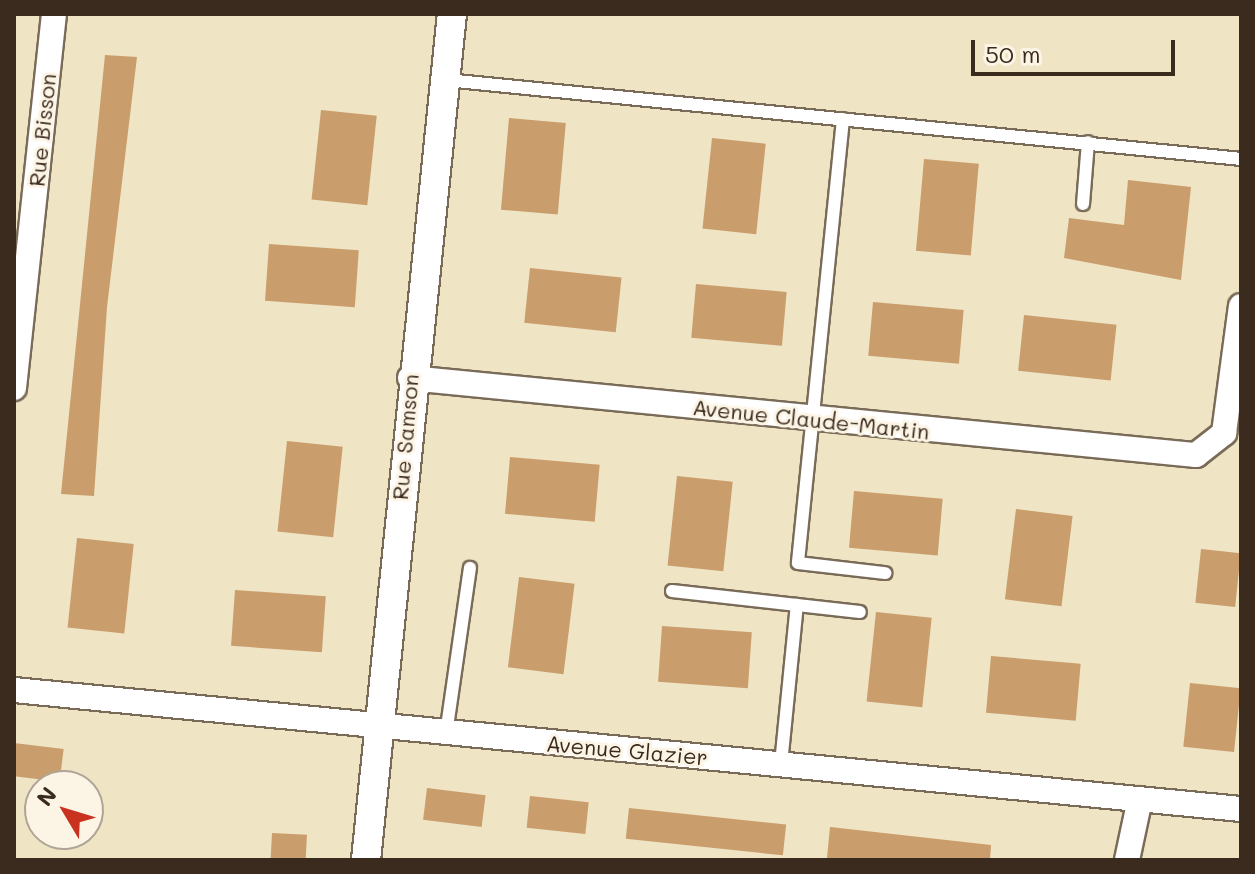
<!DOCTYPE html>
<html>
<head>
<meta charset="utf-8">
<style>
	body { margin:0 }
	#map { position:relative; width:1255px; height:874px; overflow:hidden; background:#efe4c4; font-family:Mali,sans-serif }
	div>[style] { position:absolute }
	.building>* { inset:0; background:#ca9d6c; transform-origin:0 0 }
	.roads { filter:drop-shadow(2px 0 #7a6b58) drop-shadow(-2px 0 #7a6b58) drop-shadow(0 2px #7a6b58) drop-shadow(0 -2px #7a6b58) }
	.service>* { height:12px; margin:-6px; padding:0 6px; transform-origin:6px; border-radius:6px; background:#fff }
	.minor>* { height:24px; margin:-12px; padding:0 12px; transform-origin:12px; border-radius:12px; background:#fff }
	.tertiary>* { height:28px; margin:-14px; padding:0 14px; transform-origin:14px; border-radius:14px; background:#fff }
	span { translate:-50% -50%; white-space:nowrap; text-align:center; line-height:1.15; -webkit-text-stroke:6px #fcf5e5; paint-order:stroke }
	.street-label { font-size:22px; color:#3b2a1e }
	.frame { position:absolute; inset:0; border:16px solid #3b2a1e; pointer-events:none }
	.north { position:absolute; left:24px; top:770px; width:80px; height:80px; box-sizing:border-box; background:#fcf5e5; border:2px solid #afa495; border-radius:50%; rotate:308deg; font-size:22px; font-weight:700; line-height:32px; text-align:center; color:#3b2a1e }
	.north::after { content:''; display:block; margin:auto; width:28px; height:36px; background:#c8321e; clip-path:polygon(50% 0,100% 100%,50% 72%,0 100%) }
	.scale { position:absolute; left:971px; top:40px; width:204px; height:36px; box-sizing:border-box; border:4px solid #3b2a1e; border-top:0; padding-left:10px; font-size:24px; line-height:28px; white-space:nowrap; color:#3b2a1e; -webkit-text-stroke:6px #fcf5e5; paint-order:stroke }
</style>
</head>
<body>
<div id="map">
	<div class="building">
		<i style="clip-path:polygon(105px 55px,137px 57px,107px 307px,94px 496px,61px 494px)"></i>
		<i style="left:321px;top:110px;width:56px;height:90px;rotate:6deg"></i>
		<i style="left:509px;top:118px;width:57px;height:92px;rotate:5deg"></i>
		<i style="left:712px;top:138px;width:54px;height:91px;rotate:6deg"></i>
		<i style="left:924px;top:159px;width:55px;height:92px;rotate:5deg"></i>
		<i style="clip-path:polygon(1128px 180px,1191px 187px,1181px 280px,1064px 258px,1069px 218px,1124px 225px)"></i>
		<i style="left:269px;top:244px;width:90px;height:57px;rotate:4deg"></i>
		<i style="left:530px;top:268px;width:92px;height:55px;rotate:6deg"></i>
		<i style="left:696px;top:284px;width:91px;height:54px;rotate:5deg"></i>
		<i style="left:873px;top:302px;width:91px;height:54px;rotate:5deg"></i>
		<i style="left:1024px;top:315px;width:93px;height:56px;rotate:6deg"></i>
		<i style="left:287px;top:441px;width:56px;height:91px;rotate:6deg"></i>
		<i style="left:510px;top:457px;width:90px;height:57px;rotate:5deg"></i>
		<i style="left:677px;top:476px;width:56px;height:90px;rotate:6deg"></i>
		<i style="left:854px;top:491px;width:89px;height:57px;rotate:5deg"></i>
		<i style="left:1016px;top:509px;width:57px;height:91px;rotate:7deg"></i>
		<i style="left:77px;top:538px;width:57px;height:90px;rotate:6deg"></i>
		<i style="left:1201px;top:549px;width:40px;height:54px;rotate:6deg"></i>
		<i style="left:519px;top:577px;width:56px;height:91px;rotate:7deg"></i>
		<i style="left:235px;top:590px;width:91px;height:56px;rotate:4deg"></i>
		<i style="left:876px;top:612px;width:56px;height:90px;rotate:6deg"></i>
		<i style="left:662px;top:626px;width:90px;height:56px;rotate:4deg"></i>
		<i style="left:991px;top:656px;width:90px;height:57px;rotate:5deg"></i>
		<i style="left:1190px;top:683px;width:51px;height:64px;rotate:6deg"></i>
		<i style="left:14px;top:743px;width:50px;height:33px;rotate:7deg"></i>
		<i style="left:427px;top:788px;width:59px;height:32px;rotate:7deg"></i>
		<i style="left:530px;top:796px;width:59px;height:32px;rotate:6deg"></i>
		<i style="left:629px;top:808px;width:158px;height:31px;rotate:6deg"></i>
		<i style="clip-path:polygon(830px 827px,991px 845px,990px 860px,827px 858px)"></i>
		<i style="left:272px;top:833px;width:35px;height:27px;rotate:3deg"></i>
	</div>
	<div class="roads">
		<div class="service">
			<i style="left:446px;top:80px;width:799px;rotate:5.67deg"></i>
			<i style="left:843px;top:119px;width:446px;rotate:95.8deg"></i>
			<i style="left:798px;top:563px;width:88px;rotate:6.6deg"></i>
			<i style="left:1083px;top:204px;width:62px;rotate:-85.4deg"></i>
			<i style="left:672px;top:591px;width:189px;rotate:6.4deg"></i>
			<i style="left:446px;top:734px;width:168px;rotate:-81.8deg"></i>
			<i style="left:781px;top:764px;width:160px;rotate:-84.3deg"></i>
		</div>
		<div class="minor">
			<i style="left:410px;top:378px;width:790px;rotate:5.6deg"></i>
			<i style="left:1196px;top:455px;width:36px;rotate:-38deg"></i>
			<i style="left:1224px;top:433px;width:128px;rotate:-82.4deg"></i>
			<i style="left:14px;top:388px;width:376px;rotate:-83.9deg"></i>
			<i style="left:14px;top:690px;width:1233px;rotate:5.54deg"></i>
			<i style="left:1127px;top:860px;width:62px;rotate:-78deg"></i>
		</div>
		<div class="tertiary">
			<i style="left:366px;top:860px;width:850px;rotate:-84.2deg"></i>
		</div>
	</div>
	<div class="street-label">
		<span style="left:42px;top:130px;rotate:-84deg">Rue Bisson</span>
		<span style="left:811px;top:419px;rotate:6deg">Avenue Claude-Martin</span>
		<span style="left:405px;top:437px;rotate:-85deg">Rue Samson</span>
		<span style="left:627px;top:750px;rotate:5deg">Avenue Glazier</span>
	</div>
	<div class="frame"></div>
	<div class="north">N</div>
	<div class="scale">50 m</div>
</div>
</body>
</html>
